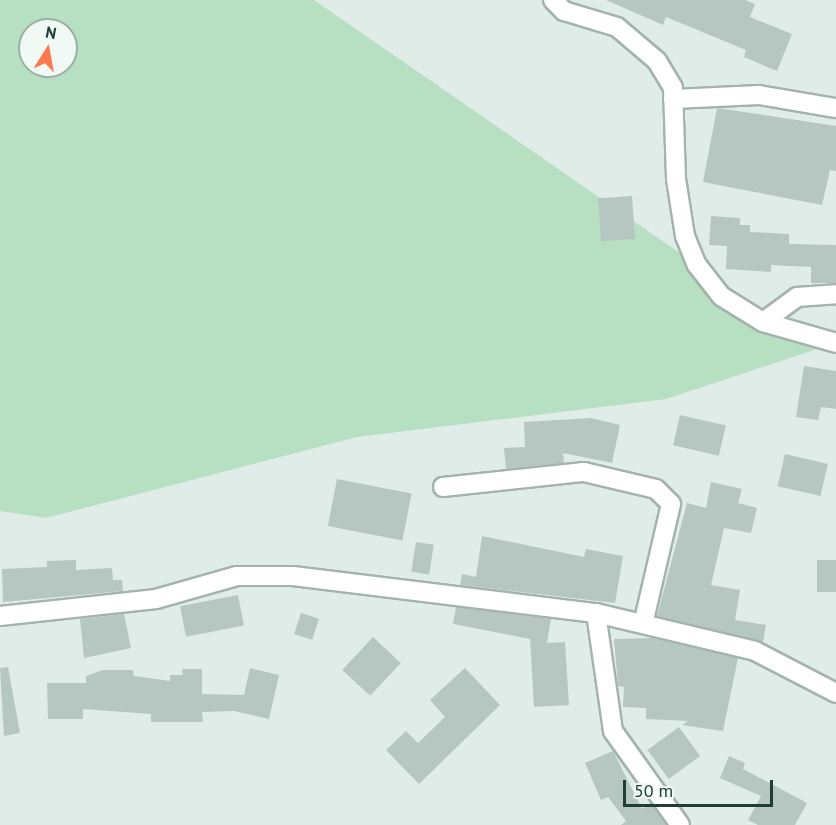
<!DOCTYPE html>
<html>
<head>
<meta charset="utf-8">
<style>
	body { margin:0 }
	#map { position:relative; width:836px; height:825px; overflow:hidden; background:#e0ece7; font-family:"PT Sans",sans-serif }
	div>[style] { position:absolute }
	.green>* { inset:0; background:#b7dfc2 }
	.building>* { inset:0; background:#b5c7c0; transform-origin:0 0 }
	.roads { filter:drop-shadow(2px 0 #a3b4ae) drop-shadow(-2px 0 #a3b4ae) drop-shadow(0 2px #a3b4ae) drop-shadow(0 -2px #a3b4ae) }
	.minor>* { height:18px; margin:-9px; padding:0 9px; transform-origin:9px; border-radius:9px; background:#fff }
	span { translate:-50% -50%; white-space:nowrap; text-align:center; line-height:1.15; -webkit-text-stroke:5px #f1f9f5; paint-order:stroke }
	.north { position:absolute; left:18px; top:18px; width:60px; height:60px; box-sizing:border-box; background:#f1f9f5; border:2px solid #9daea9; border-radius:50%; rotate:11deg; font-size:16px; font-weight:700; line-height:24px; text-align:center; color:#203e36 }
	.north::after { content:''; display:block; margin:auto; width:21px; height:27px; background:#fc784f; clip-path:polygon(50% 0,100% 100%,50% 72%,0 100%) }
	.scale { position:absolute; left:623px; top:780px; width:150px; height:27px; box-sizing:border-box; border:3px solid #203e36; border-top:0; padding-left:8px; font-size:18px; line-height:21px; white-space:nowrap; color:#203e36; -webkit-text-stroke:4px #f1f9f5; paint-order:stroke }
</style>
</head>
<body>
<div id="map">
	<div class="green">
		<i style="clip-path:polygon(evenodd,0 0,314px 0,697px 265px,721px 296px,835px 343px,666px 399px,357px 437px,46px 518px,0 511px,0 0,30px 30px,66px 30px,66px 66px,30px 66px,30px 30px)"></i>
	</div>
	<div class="building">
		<i style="clip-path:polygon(606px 0,745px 0,755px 4px,750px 17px,792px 34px,777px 71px,744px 57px,746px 50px,666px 17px,663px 25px)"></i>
		<i style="clip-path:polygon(717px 108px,836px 126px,836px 171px,830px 170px,822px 205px,703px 182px)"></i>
		<i style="left:632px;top:196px;width:43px;height:34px;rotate:86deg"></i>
		<i style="clip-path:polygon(711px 216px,740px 218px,740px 225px,750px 225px,750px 232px,789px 234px,789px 244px,836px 245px,836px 283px,811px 283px,811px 267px,771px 265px,771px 272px,726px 269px,727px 246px,709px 245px)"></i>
		<i style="clip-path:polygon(804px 366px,836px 371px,836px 409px,821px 407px,818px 420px,796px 417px)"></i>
		<i style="left:680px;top:415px;width:47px;height:31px;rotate:13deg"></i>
		<i style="clip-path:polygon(591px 418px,620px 425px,612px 463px,563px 453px,564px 463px,506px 469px,504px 448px,525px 447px,524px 422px)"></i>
		<i style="left:785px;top:454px;width:44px;height:33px;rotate:13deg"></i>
		<i style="left:337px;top:479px;width:76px;height:48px;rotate:11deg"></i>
		<i style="clip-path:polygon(711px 482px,742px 489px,738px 503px,757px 508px,751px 533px,724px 528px,711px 585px,740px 590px,735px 620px,766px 625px,763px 642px,657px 616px,687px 503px,706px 508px)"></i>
		<i style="clip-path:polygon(482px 536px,584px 557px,586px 549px,623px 556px,615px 603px,460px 585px,462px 574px,476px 577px)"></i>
		<i style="left:416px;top:542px;width:18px;height:30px;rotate:9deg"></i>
		<i style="clip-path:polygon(76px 560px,76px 570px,112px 568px,113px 580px,122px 580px,123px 591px,3px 602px,2px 569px,47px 567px,47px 561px)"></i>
		<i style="left:817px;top:560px;width:19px;height:32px"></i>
		<i style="left:238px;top:595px;width:31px;height:59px;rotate:79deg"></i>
		<i style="clip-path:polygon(456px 607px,551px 619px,547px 643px,565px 642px,569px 705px,534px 707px,530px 639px,453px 624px)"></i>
		<i style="left:301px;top:613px;width:19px;height:22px;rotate:18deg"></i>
		<i style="clip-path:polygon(124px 614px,131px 648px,84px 658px,80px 619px)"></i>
		<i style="left:373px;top:637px;width:38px;height:45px;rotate:43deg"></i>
		<i style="clip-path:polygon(652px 638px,738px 658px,723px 731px,682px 725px,688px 721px,646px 719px,646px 708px,623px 707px,624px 687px,618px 686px,614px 639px)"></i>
		<i style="clip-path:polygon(8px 667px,20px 733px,4px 736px,0 668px)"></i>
		<i style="clip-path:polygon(250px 668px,279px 675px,269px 719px,234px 711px,202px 712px,203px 722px,151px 722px,151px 714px,83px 709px,83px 719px,48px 719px,47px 683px,86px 683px,86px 676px,103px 670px,133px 670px,134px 676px,170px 681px,170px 675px,183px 675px,182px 669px,202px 669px,202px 694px,244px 695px)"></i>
		<i style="clip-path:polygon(465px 668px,500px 705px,419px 784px,386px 750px,406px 731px,418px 743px,445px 717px,430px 700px)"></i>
		<i style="left:679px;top:727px;width:36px;height:39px;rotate:54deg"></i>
		<i style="clip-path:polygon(613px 751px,642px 809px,650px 803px,666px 825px,621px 825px,626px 821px,608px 797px,601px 800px,585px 763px)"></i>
		<i style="clip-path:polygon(729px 756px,745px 763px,743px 769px,807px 803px,795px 825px,758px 825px,748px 820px,761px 796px,720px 778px)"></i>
	</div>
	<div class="roads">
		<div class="minor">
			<i style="left:553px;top:0;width:16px;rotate:45deg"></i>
			<i style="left:564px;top:11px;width:55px;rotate:16.8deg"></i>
			<i style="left:617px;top:27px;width:52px;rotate:40.4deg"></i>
			<i style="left:657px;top:61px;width:31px;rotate:59deg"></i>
			<i style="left:673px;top:88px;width:91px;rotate:88.1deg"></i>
			<i style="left:676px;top:179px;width:58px;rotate:81deg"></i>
			<i style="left:685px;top:236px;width:31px;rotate:68deg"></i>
			<i style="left:697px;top:265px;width:39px;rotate:52deg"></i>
			<i style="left:721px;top:296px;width:49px;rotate:31.8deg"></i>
			<i style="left:763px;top:322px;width:76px;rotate:16deg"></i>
			<i style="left:673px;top:99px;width:86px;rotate:-2.7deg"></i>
			<i style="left:759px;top:95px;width:78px;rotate:9.6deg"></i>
			<i style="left:763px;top:322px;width:42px;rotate:-36.3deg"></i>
			<i style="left:797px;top:297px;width:39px;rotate:-4deg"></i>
			<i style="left:443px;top:487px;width:142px;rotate:-6.1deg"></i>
			<i style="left:584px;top:472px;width:74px;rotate:13.3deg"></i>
			<i style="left:656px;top:489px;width:21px;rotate:45deg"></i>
			<i style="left:671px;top:504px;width:123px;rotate:103.1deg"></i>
			<i style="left:596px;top:613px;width:119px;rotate:81.8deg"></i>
			<i style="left:613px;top:731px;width:115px;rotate:54.5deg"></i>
			<i style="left:0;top:616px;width:157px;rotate:-6.2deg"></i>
			<i style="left:156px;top:599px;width:84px;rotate:-15.9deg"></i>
			<i style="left:237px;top:576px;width:56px"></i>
			<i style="left:293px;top:576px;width:305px;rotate:7deg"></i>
			<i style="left:596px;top:613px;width:163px;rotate:13.4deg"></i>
			<i style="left:755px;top:651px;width:91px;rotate:27.4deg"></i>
		</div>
	</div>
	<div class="north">N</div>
	<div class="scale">50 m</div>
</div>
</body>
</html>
